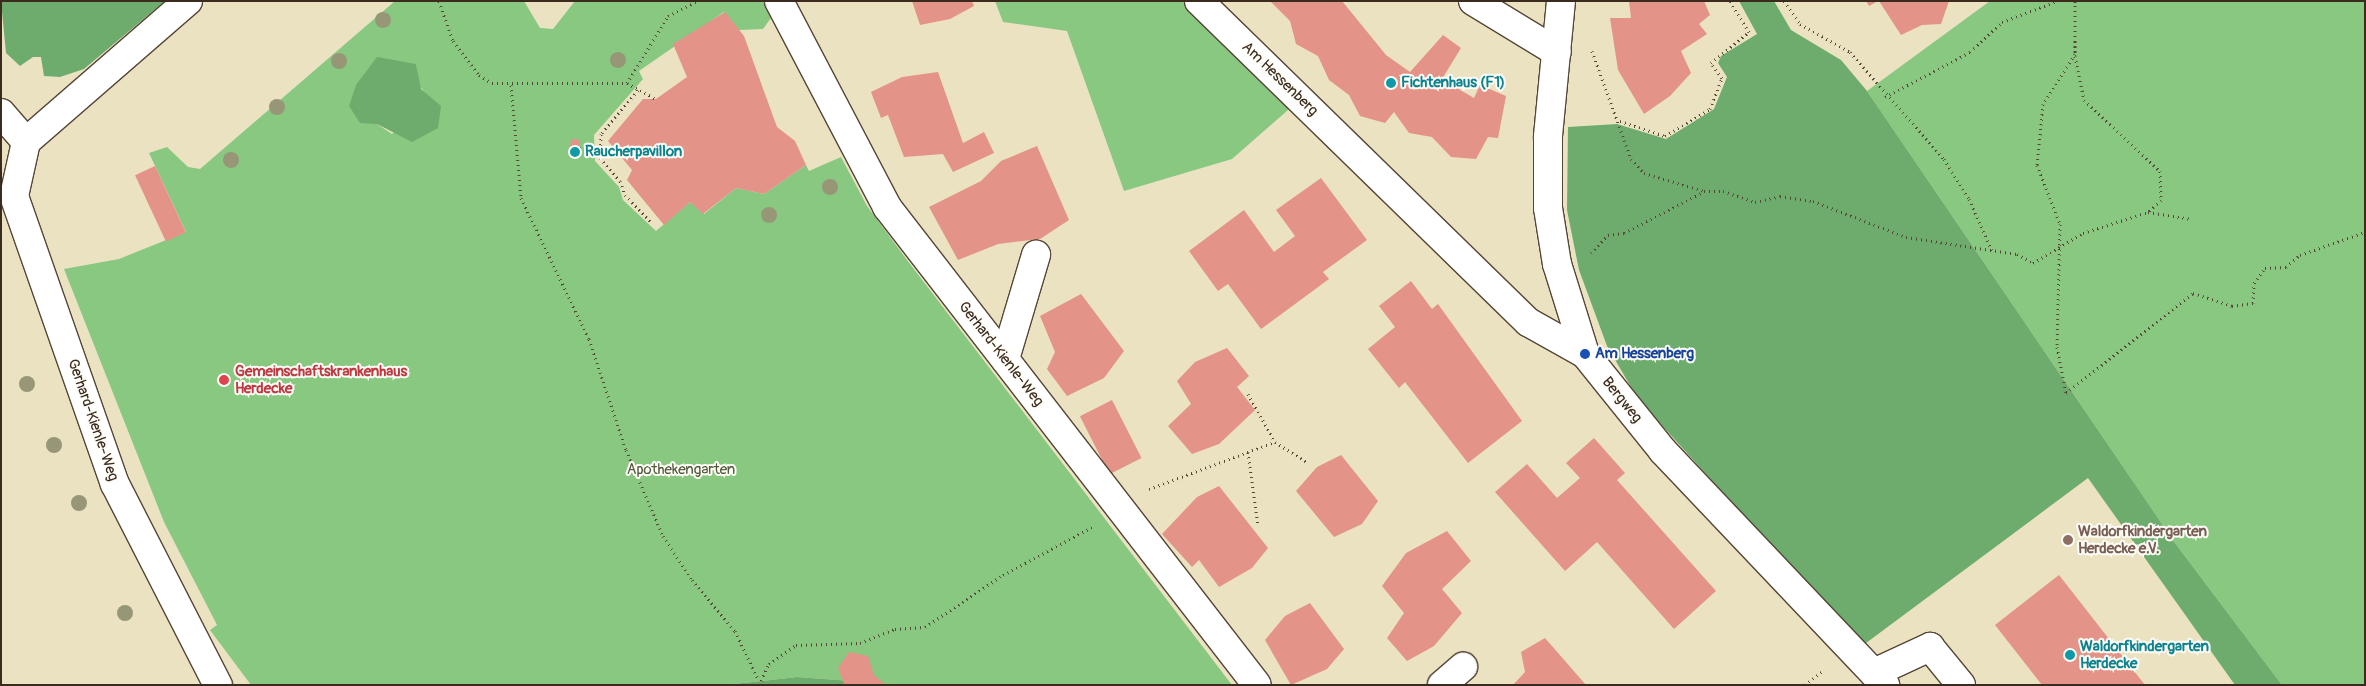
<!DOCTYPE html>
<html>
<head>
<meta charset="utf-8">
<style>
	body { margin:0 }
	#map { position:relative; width:2366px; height:686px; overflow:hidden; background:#ebe2c2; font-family:Pangolin,sans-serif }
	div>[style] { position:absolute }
	.green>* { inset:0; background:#88c880 }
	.forest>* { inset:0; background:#6eac6e }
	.building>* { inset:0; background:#e39387; transform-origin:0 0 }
	.path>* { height:3px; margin-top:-1.5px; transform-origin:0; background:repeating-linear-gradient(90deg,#554637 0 1px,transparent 0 5px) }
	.roads { filter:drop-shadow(1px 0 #554637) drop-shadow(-1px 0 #554637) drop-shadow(0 1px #554637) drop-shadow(0 -1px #554637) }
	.minor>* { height:28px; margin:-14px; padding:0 14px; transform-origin:14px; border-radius:14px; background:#fff }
	.trees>* { width:16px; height:16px; margin:-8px; border-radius:50%; background:#979778 }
	.dots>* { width:14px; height:14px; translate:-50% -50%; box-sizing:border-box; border:2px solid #fdfcf7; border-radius:50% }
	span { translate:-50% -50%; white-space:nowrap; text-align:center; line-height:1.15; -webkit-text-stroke:4px #fdfcf7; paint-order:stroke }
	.street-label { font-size:15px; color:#3b2a1e }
	.culture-label { font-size:15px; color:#0d838f; font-weight:700 }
	.left { translate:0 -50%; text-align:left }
	.transit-label { font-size:15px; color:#164399; font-weight:700 }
	.health-label { font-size:15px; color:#be3a42; font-weight:700 }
	.park-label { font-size:15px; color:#52593b }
	.education-label { font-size:15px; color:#785e54; font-weight:700 }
	.frame { position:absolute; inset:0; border:2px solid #3b2a1e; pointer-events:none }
</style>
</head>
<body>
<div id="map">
	<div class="green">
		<i style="clip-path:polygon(evenodd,395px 1px,524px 1px,540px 28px,553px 29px,575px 1px,762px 1px,771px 18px,763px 29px,739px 30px,724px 12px,639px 71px,643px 79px,594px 135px,595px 161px,619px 187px,623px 200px,656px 231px,690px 202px,704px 214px,736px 188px,764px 194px,806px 165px,809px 171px,841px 157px,867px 206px,910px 264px,1232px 685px,905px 685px,797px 677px,725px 685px,251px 685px,210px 630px,217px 625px,164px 522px,64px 269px,119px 259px,186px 232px,149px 153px,167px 147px,188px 167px,200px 169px,395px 1px,416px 64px,418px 84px,426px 94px,392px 134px,377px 124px,416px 64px)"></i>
		<i style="clip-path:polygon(995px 1px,1186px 1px,1296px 103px,1232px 159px,1124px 191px,1067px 31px,1003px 22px)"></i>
		<i style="clip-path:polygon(1990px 1px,2365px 1px,2365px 685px,2282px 685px,2175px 543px,1867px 91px)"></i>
	</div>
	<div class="forest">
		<i style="clip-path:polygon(1px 1px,165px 1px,84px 69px,60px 77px,44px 76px,41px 57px,33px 57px,20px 66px,6px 53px)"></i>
		<i style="clip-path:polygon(1739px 1px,1774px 1px,1791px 30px,1841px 60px,1867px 91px,2175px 543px,2282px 685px,2235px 685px,2088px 478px,1862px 646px,1638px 399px,1607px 346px,1579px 270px,1567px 210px,1568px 127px,1617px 124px,1666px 139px,1714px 109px,1727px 77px,1718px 63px,1721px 56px,1757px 34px)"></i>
		<i style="clip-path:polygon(377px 57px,416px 64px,421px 89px,441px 106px,438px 128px,412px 142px,377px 124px,360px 123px,349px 106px,356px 85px)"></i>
		<i style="clip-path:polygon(797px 677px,905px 685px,725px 685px)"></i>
	</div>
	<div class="building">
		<i style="clip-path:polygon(912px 1px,972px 1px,974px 6px,950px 19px,920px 25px)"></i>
		<i style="clip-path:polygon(1270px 1px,1342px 1px,1386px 55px,1410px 72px,1443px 35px,1461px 48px,1442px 79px,1474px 98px,1480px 85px,1506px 96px,1498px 138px,1488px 137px,1476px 159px,1451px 157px,1432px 137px,1409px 133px,1394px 112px,1385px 123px,1360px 116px,1349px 95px,1329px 80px,1318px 56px,1296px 44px,1290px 21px)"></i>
		<i style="clip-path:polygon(1629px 1px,1704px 1px,1710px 15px,1699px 24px,1707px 34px,1681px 51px,1691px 73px,1670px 96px,1644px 114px,1618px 70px,1610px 18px,1631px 18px)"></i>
		<i style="clip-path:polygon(1866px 1px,1878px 1px,1869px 6px)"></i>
		<i style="clip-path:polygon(1879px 1px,1949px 1px,1941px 24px,1922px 25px,1901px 35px)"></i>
		<i style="clip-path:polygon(725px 12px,744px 36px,777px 127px,795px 141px,806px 165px,764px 194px,736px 188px,703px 214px,690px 202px,664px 225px,627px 180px,632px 170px,608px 141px,643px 99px,656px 99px,687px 77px,673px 44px)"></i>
		<i style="clip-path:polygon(938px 72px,963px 143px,984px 132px,994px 153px,953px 172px,943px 154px,904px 157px,888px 115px,881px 118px,871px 92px,902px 77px)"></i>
		<i style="left:571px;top:139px;width:9px;height:17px;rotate:6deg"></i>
		<i style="clip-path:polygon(1037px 146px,1069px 220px,1040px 239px,998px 244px,958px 260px,929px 207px,981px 181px,1001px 161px)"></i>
		<i style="left:155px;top:166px;width:73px;height:22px;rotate:65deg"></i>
		<i style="clip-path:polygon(1321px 178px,1367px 240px,1323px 272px,1329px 279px,1261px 329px,1228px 284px,1218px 291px,1189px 251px,1244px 210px,1274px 252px,1295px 236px,1276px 210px)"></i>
		<i style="clip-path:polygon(1411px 281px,1432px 309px,1438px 304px,1522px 421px,1468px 463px,1405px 382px,1399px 388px,1368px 349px,1395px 327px,1379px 306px)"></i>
		<i style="clip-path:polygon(1081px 294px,1124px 351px,1104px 378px,1067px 396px,1047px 369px,1055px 352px,1040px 316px)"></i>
		<i style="clip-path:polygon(1227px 348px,1249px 376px,1237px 387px,1255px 410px,1219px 444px,1192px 454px,1168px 426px,1191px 404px,1177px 381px,1195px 362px)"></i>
		<i style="left:1112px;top:400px;width:65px;height:36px;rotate:63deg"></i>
		<i style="clip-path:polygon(1594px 438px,1625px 473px,1617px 480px,1716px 591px,1674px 629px,1597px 542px,1565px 571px,1495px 492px,1527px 464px,1557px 498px,1580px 478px,1566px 463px)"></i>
		<i style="clip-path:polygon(1341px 455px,1378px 501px,1362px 524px,1334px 537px,1296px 491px,1317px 467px)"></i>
		<i style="clip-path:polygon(1219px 486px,1268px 548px,1252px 568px,1219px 587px,1199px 560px,1192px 567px,1162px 534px,1197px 497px)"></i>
		<i style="clip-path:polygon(1447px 531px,1471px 561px,1442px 589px,1462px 613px,1434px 646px,1407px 661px,1387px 638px,1404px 613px,1382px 586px,1406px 553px)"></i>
		<i style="clip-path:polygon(2059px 575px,2145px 685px,2042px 685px,1995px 625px)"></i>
		<i style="clip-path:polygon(1310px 603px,1344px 649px,1327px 669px,1291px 685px,1265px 640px,1285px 616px)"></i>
		<i style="clip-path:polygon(1545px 638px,1586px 685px,1513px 685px,1525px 672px,1521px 652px)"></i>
		<i style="clip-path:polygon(849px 652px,868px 656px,874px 675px,885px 684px,844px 684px,838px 668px)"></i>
	</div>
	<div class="path">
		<i style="left:439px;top:1px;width:42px;rotate:70.7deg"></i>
		<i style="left:453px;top:41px;width:43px;rotate:52.6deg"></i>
		<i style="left:479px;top:75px;width:15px;rotate:32deg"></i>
		<i style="left:492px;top:83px;width:135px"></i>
		<i style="left:627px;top:83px;width:33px;rotate:29deg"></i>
		<i style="left:1784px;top:1px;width:28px;rotate:55deg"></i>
		<i style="left:1800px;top:24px;width:57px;rotate:29.2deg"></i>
		<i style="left:1850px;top:52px;width:142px;rotate:48.7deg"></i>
		<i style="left:1944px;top:159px;width:47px;rotate:58deg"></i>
		<i style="left:1969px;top:199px;width:57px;rotate:66.1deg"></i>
		<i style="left:2075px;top:1px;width:53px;rotate:90deg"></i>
		<i style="left:2075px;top:54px;width:59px;rotate:122.6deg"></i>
		<i style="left:2043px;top:104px;width:61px;rotate:95.6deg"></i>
		<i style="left:2037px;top:165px;width:63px;rotate:68.7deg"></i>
		<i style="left:2060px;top:224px;width:123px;rotate:91.4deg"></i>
		<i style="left:2057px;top:347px;width:47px;rotate:78.9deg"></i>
		<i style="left:2066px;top:393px;width:162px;rotate:-38.2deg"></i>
		<i style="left:2193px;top:293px;width:41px;rotate:18.4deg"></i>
		<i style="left:2232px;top:306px;width:21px;rotate:-8deg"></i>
		<i style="left:2253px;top:303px;width:20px;rotate:-87deg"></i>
		<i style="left:2254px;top:283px;width:19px;rotate:-54deg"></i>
		<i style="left:2265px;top:268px;width:21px;rotate:-3deg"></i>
		<i style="left:2286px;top:267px;width:18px;rotate:-41deg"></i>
		<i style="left:2300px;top:255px;width:69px;rotate:-19.5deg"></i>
		<i style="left:1592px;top:51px;width:115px;rotate:70.1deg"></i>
		<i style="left:1631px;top:159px;width:19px;rotate:47deg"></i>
		<i style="left:1644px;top:173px;width:63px;rotate:16.7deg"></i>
		<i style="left:1704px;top:191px;width:19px"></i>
		<i style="left:1723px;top:191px;width:34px;rotate:19deg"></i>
		<i style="left:1755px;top:202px;width:26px;rotate:-13deg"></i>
		<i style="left:1780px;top:196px;width:33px;rotate:9deg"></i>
		<i style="left:1813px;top:201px;width:100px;rotate:21.2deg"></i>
		<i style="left:1906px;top:237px;width:112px;rotate:8.7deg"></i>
		<i style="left:2017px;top:254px;width:18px;rotate:29deg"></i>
		<i style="left:2033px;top:263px;width:58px;rotate:-31deg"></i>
		<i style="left:2083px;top:233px;width:68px;rotate:-17.9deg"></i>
		<i style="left:2148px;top:212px;width:44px;rotate:9.2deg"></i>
		<i style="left:2075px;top:56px;width:45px;rotate:78.4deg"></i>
		<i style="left:2084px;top:100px;width:104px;rotate:43.1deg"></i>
		<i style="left:2160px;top:171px;width:29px;rotate:88deg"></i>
		<i style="left:2161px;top:200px;width:18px;rotate:137deg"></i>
		<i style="left:627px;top:83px;width:79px;rotate:-58.5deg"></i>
		<i style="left:668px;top:16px;width:33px;rotate:-27deg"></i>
		<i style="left:511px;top:85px;width:113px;rotate:84.9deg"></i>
		<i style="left:521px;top:198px;width:157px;rotate:64.3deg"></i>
		<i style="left:589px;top:339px;width:117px;rotate:71.6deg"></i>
		<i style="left:626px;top:450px;width:94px;rotate:66.7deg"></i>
		<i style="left:663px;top:536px;width:53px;rotate:56.6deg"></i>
		<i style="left:692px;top:580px;width:67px;rotate:49.9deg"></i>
		<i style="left:735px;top:631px;width:55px;rotate:64.4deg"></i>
		<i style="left:638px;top:90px;width:57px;rotate:130.1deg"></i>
		<i style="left:601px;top:134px;width:24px;rotate:92deg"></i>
		<i style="left:600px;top:158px;width:30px;rotate:49deg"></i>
		<i style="left:620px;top:181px;width:15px;rotate:70deg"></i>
		<i style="left:625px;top:195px;width:40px;rotate:46deg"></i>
		<i style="left:1885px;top:97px;width:96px;rotate:-27.9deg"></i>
		<i style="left:1970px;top:52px;width:44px;rotate:-43.2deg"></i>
		<i style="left:2002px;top:22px;width:59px;rotate:-20.9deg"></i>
		<i style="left:1620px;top:121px;width:47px;rotate:18.4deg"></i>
		<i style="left:1665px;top:136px;width:52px;rotate:-31deg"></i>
		<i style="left:1710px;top:109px;width:33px;rotate:-69deg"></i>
		<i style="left:1722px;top:78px;width:19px;rotate:-126deg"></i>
		<i style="left:1711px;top:63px;width:49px;rotate:-39.2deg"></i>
		<i style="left:1749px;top:32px;width:36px;rotate:-122deg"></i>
		<i style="left:580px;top:148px;width:20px;rotate:3deg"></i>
		<i style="left:1591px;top:253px;width:25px;rotate:-47deg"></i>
		<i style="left:1608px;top:235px;width:16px;rotate:-7deg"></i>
		<i style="left:1624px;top:233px;width:89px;rotate:-27.4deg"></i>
		<i style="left:1248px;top:394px;width:55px;rotate:60.6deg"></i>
		<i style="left:1275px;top:442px;width:38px;rotate:32deg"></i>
		<i style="left:1248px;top:452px;width:75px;rotate:82.3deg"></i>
		<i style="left:1149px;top:489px;width:134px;rotate:-20.5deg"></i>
		<i style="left:759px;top:685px;width:23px;rotate:-65deg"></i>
		<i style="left:769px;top:664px;width:33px;rotate:-35deg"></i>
		<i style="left:796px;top:645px;width:64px;rotate:-1.8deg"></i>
		<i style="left:860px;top:643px;width:38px;rotate:-22deg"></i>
		<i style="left:895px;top:629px;width:30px;rotate:-4deg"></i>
		<i style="left:925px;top:627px;width:94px;rotate:-33.7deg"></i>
		<i style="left:1003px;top:575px;width:101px;rotate:-28.3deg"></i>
		<i style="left:1805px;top:685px;width:24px;rotate:-38deg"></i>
	</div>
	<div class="roads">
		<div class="minor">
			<i style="left:188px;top:1px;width:215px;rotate:139deg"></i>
			<i style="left:26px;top:142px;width:55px;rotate:102.5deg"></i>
			<i style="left:14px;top:196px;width:305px;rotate:70.7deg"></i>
			<i style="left:115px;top:484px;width:226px;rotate:62.9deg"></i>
			<i style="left:779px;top:1px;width:233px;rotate:62.3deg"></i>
			<i style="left:887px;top:207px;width:604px;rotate:52.26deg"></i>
			<i style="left:1199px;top:1px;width:460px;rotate:44.3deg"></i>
			<i style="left:1528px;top:322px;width:65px;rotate:29.3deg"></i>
			<i style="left:1473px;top:1px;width:98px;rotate:31.3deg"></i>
			<i style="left:1561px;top:1px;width:137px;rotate:95.5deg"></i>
			<i style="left:1548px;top:137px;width:71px;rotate:90deg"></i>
			<i style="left:1548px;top:208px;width:57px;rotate:80.9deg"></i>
			<i style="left:1557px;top:264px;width:94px;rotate:72.7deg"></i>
			<i style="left:1585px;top:354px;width:124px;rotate:51.2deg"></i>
			<i style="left:1663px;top:451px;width:323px;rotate:46.5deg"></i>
			<i style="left:1px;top:113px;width:38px;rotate:49deg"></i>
			<i style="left:1005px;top:359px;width:109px;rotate:-73.4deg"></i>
			<i style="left:1874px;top:673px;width:62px;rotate:-24.9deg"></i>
			<i style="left:1930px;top:647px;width:49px;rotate:50.8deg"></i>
			<i style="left:1442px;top:685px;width:28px;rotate:-41deg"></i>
		</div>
	</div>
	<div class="trees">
		<i style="left:383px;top:20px"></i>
		<i style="left:618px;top:60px"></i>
		<i style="left:339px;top:61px"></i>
		<i style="left:277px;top:107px"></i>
		<i style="left:231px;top:160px"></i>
		<i style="left:830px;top:187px"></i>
		<i style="left:769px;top:215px"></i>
		<i style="left:27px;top:384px"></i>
		<i style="left:54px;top:445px"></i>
		<i style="left:79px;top:503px"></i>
		<i style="left:125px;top:613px"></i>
	</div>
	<div class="dots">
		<i style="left:1391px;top:83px;background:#0f9aa8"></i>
		<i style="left:575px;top:152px;background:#0f9aa8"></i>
		<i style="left:1585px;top:354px;background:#1a4fb4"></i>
		<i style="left:224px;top:380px;background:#e0444e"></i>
		<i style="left:2068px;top:540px;background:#8d6e63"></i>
		<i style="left:2070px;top:655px;background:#0f9aa8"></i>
	</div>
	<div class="street-label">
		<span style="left:1280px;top:79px;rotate:44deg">Am Hessenberg</span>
		<span style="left:1001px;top:354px;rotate:52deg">Gerhard-Kienle-Weg</span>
		<span style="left:1622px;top:400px;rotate:51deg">Bergweg</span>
		<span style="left:93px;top:420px;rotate:71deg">Gerhard-Kienle-Weg</span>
	</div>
	<div class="culture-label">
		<span class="left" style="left:1401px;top:83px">Fichtenhaus (F1)</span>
		<span class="left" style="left:585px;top:152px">Raucherpavillon</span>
		<span class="left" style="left:2080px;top:655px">Waldorfkindergarten<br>Herdecke</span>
	</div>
	<div class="transit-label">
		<span class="left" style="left:1595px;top:354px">Am Hessenberg</span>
	</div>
	<div class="health-label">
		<span class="left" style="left:235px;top:380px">Gemeinschaftskrankenhaus<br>Herdecke</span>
	</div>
	<div class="park-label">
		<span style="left:681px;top:470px">Apothekengarten</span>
	</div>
	<div class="education-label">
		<span class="left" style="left:2078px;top:540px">Waldorfkindergarten<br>Herdecke e.V.</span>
	</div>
	<div class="frame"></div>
</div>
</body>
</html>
